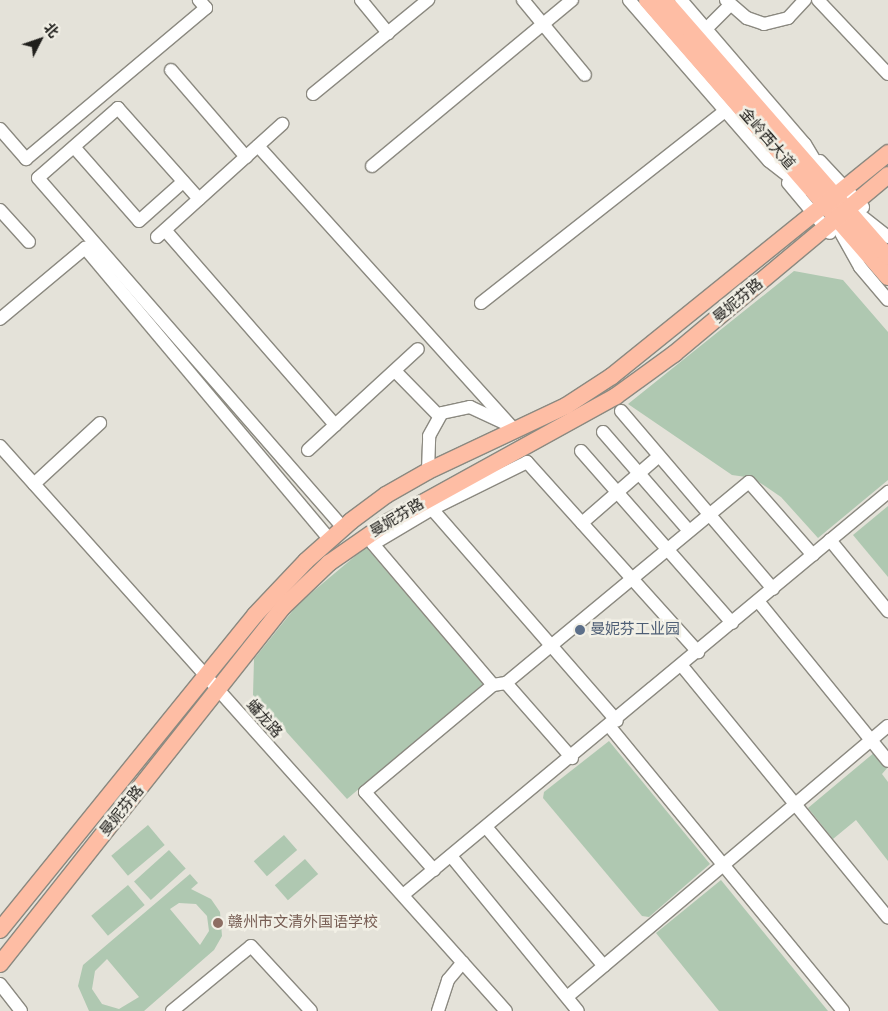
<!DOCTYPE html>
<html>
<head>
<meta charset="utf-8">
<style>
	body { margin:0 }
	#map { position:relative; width:888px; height:1011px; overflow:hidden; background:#e4e2d9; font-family:Cabin,"Noto Sans SC",sans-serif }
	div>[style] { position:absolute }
	.green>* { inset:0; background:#afc8b1; transform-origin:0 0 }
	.roads { filter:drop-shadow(1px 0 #8b8980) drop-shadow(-1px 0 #8b8980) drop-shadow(0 1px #8b8980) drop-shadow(0 -1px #8b8980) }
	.minor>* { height:12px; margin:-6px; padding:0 6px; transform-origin:6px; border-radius:6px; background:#fff }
	.major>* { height:16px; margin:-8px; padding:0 8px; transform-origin:8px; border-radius:8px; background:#febda4 }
	.dots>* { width:14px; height:14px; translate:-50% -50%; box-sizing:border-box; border:2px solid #f2f0e6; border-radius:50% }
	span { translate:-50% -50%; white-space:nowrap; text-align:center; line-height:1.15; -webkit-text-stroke:5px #f2f0e6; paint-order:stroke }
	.street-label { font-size:15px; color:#201f1c }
	.service-label { font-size:15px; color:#4e5e75 }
	.left { translate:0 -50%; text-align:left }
	.education-label { font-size:15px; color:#785e54 }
	.north { position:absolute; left:15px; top:15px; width:50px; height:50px; -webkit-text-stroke:4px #f2f0e6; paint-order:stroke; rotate:49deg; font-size:14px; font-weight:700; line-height:20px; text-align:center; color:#201f1c }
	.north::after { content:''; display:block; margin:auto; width:18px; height:22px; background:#201f1c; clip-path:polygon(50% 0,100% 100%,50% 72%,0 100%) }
</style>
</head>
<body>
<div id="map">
	<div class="green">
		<i style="clip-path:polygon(794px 271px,843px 280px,888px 332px,888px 480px,818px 538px,781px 497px,753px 478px,732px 475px,628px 404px)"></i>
		<i style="clip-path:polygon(888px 506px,888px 577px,853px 535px)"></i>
		<i style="clip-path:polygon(366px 547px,483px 684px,347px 799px,253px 695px,254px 659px,298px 604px)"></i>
		<i style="clip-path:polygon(609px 741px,710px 864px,649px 917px,642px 916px,543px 798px,544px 792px)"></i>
		<i style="clip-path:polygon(875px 752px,888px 767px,882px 774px,888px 782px,888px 861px,856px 820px,833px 839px,808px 808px)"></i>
		<i style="left:148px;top:825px;width:26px;height:48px;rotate:50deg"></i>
		<i style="left:284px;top:835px;width:20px;height:40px;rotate:49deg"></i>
		<i style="left:169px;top:850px;width:25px;height:47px;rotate:48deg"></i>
		<i style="left:305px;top:859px;width:20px;height:40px;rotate:49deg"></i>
		<i style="clip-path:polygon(evenodd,190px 874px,198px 883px,191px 889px,211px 899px,220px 912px,222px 936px,214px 950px,144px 1011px,89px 1011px,78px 986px,83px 965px,190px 874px,179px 903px,196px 904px,207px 916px,209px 931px,200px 945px,170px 909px,179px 903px,190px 874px,107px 959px,139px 997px,119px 1009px,102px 1004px,92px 989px,95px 971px,107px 959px)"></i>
		<i style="clip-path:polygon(721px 880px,828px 1011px,719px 1011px,656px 933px)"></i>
		<i style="left:128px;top:885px;width:26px;height:48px;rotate:50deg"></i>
	</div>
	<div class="roads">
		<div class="minor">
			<i style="left:361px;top:0;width:43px;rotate:50.7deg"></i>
			<i style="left:523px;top:0;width:97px;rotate:50.4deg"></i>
			<i style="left:629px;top:0;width:213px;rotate:49deg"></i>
			<i style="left:769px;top:161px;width:46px;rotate:37.9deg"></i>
			<i style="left:681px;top:0;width:190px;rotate:49.3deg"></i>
			<i style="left:805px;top:144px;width:35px;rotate:59deg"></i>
			<i style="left:726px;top:0;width:28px;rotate:41deg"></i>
			<i style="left:747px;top:18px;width:18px;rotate:19deg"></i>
			<i style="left:764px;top:24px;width:25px;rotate:-14deg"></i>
			<i style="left:788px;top:18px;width:25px;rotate:-47deg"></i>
			<i style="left:818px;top:0;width:102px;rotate:46.6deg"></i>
			<i style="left:706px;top:29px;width:34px;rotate:-45deg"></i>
			<i style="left:171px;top:70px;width:115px;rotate:49.2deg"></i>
			<i style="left:313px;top:94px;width:149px;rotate:-39.3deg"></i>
			<i style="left:0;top:129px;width:40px;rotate:49deg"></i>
			<i style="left:26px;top:159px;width:235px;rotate:-40deg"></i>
			<i style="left:206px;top:8px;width:11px;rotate:-131deg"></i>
			<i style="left:258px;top:146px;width:380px;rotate:47.9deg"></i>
			<i style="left:74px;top:147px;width:98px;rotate:48.7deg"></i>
			<i style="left:139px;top:221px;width:59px;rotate:-41.6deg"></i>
			<i style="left:820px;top:161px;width:63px;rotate:46.9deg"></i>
			<i style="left:372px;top:166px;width:260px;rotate:-39.7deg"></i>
			<i style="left:788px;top:183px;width:65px;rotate:50deg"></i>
			<i style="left:199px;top:199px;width:122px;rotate:-131.7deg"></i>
			<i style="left:118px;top:108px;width:106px;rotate:138.8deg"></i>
			<i style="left:38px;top:178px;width:464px;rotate:48.9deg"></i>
			<i style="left:0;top:210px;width:43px;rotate:47.8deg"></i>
			<i style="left:855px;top:211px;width:42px;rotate:38.2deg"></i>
			<i style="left:836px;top:224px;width:49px;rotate:60.8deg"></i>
			<i style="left:860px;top:267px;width:43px;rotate:49.7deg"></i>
			<i style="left:165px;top:230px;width:259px;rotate:48.9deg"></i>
			<i style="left:157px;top:237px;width:169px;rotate:-42.1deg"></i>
			<i style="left:481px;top:303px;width:310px;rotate:-38.2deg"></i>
			<i style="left:0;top:319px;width:111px;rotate:-39.9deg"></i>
			<i style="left:85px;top:248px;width:381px;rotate:50deg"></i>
			<i style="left:395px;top:371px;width:63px;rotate:45.6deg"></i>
			<i style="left:621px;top:411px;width:234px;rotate:49.5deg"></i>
			<i style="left:603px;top:432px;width:131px;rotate:49deg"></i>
			<i style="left:0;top:446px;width:758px;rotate:48.15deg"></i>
			<i style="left:308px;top:450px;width:149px;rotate:-42.6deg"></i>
			<i style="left:581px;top:451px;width:229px;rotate:48.7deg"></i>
			<i style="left:428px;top:471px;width:35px;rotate:-88deg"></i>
			<i style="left:429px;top:436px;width:26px;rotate:-61deg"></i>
			<i style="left:442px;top:413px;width:29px;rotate:-12deg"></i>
			<i style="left:470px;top:407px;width:38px;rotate:25deg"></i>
			<i style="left:34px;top:484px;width:90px;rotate:-42.7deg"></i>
			<i style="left:432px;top:509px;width:281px;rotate:48.9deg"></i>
			<i style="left:582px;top:523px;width:102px;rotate:-41deg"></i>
			<i style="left:830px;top:540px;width:92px;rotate:50.8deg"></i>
			<i style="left:758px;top:601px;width:206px;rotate:50.9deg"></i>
			<i style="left:682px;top:666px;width:325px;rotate:50.7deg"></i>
			<i style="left:506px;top:683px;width:100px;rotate:48.7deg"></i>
			<i style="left:493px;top:685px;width:185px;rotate:-130.4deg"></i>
			<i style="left:373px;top:544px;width:69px;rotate:-30.7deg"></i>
			<i style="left:432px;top:509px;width:106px;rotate:-26.3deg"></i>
			<i style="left:527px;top:462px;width:256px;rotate:48deg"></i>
			<i style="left:610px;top:727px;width:367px;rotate:50.6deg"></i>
			<i style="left:486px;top:827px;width:182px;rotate:49.7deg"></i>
			<i style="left:451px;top:856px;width:200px;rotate:50.7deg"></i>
			<i style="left:434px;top:870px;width:104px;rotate:-131.5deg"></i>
			<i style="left:365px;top:792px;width:167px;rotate:-39.9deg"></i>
			<i style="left:493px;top:685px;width:13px;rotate:-9deg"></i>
			<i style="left:506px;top:683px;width:315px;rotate:-39.6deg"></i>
			<i style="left:749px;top:482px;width:97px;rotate:48.8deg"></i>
			<i style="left:403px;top:895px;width:631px;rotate:-39.72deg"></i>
			<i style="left:0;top:984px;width:34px;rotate:52deg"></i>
			<i style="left:567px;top:997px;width:420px;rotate:-40.2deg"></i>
			<i style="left:172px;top:1011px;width:102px;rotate:-39.4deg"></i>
			<i style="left:251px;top:946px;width:88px;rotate:47.3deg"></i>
			<i style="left:438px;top:1011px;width:33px;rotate:-72deg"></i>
			<i style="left:448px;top:980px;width:23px;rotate:-50deg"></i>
		</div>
		<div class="major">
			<i style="left:647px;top:0;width:367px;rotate:49deg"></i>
			<i style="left:664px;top:0;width:341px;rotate:48.9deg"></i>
			<i style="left:0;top:930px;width:405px;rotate:-51deg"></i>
			<i style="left:255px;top:615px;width:74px;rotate:-46.6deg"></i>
			<i style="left:306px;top:561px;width:60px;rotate:-41.6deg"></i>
			<i style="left:351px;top:521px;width:44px;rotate:-36.6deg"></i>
			<i style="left:386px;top:495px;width:48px;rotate:-29.7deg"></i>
			<i style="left:428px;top:471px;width:153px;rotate:-25.2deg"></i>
			<i style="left:566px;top:406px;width:55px;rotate:-33.1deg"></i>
			<i style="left:612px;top:376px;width:355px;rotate:-38.9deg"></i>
			<i style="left:0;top:964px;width:456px;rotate:-51.6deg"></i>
			<i style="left:283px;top:607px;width:64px;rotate:-43.7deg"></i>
			<i style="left:329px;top:563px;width:72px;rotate:-34.8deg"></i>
			<i style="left:388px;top:522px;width:260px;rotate:-28.9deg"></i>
			<i style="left:616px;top:396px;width:72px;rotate:-35.9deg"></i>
			<i style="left:674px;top:354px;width:279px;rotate:-39.9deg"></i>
		</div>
	</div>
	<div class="dots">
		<i style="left:580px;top:630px;background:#5c6f8a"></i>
		<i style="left:218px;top:923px;background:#8d6e63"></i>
	</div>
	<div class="street-label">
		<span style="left:767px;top:139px;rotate:49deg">金岭西大道</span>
		<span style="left:738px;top:301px;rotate:-40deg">曼妮芬路</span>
		<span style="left:397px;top:518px;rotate:-31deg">曼妮芬路</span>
		<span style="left:264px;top:719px;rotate:48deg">蟠龙路</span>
		<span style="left:122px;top:811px;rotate:-51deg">曼妮芬路</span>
	</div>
	<div class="service-label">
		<span class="left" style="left:590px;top:630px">曼妮芬工业园</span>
	</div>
	<div class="education-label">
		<span class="left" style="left:228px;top:923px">赣州市文清外国语学校</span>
	</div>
	<div class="north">北</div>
</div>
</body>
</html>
